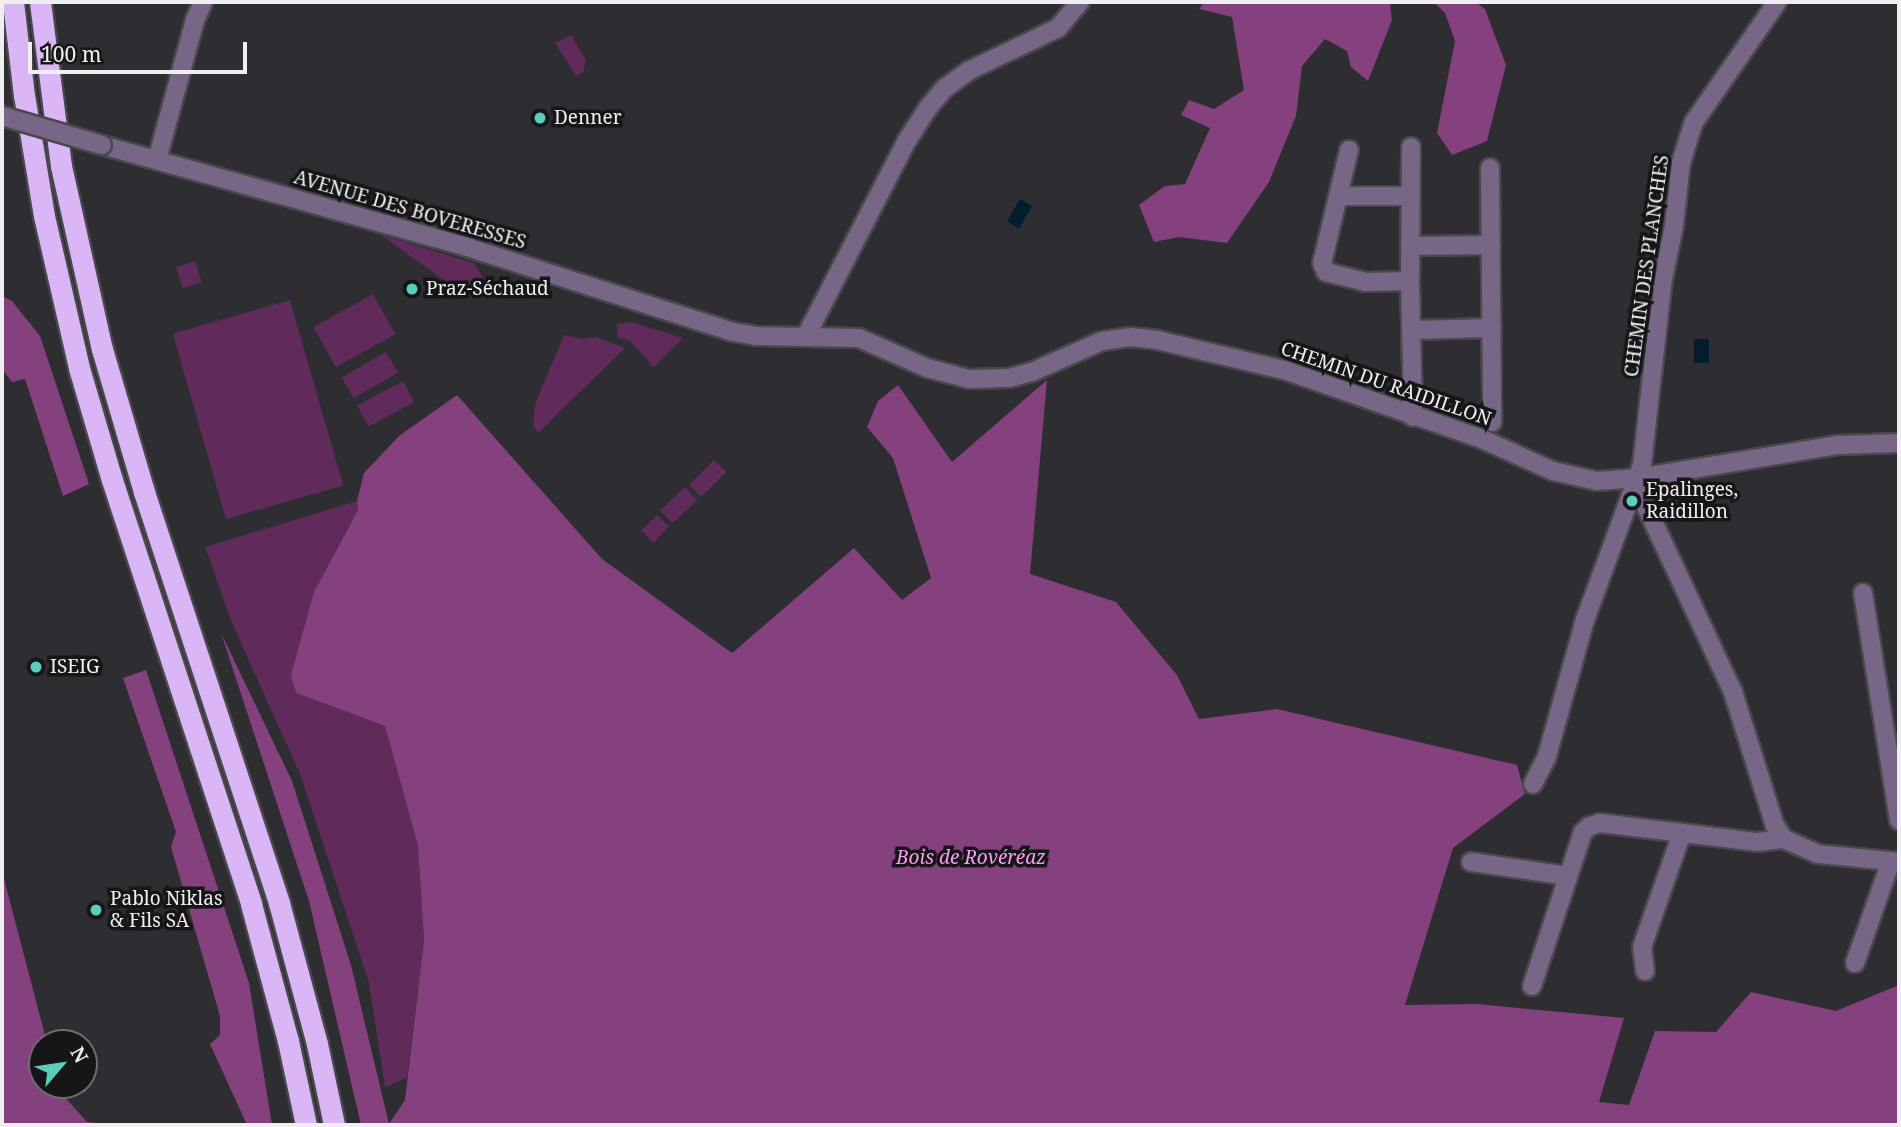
<!DOCTYPE html>
<html>
<head>
<meta charset="utf-8">
<style>
	body { margin:0 }
	#map { position:relative; width:1901px; height:1127px; overflow:hidden; background:#2d2d32; font-family:"Noto Serif",serif }
	div>[style] { position:absolute }
	.green>* { inset:0; background:#602b5b; transform-origin:0 0 }
	.forest>* { inset:0; background:#84417d }
	.water>* { inset:0; background:#041c30; transform-origin:0 0 }
	.roads { filter:drop-shadow(2px 0 #48484d) drop-shadow(-2px 0 #48484d) drop-shadow(0 2px #48484d) drop-shadow(0 -2px #48484d) }
	.minor>* { height:18px; margin:-9px; padding:0 9px; transform-origin:9px; border-radius:9px; background:#786686 }
	.highway>* { height:21px; margin:-10.5px; padding:0 10.5px; transform-origin:10.5px; border-radius:10.5px; background:#dbb6f7 }
	.bridges { filter:drop-shadow(2px 0 #48484d) drop-shadow(-2px 0 #48484d) drop-shadow(0 2px #48484d) drop-shadow(0 -2px #48484d) }
	.minor-bridge>* { height:18px; margin:-9px; padding:0 9px; transform-origin:9px; border-radius:9px; background:#786686 }
	.dots>* { width:19px; height:19px; translate:-50% -50%; box-sizing:border-box; border:4px solid #161618; border-radius:50% }
	span { translate:-50% -50%; white-space:nowrap; text-align:center; line-height:1.15; -webkit-text-stroke:7px #161618; paint-order:stroke }
	.poi-label { font-size:19px; color:#efeff2 }
	.left { translate:0 -50%; text-align:left }
	.street-label { font-size:19px; color:#efeff2 }
	.park-label { font-size:19px; color:#fb9df0; font-style:italic }
	.frame { position:absolute; inset:0; border:4px solid #efeff2; pointer-events:none }
	.north { position:absolute; left:28px; top:1029px; width:70px; height:70px; box-sizing:border-box; background:#161618; border:2px solid #6d6d6f; border-radius:50%; rotate:61deg; font-size:19px; font-weight:700; line-height:28px; text-align:center; color:#efeff2 }
	.north::after { content:''; display:block; margin:auto; width:24px; height:32px; background:#5acebd; clip-path:polygon(50% 0,100% 100%,50% 72%,0 100%) }
	.scale { position:absolute; left:28px; top:42px; width:219px; height:32px; box-sizing:border-box; border:4px solid #efeff2; border-top:0; padding-left:9px; font-size:21px; line-height:24px; white-space:nowrap; color:#efeff2; -webkit-text-stroke:5px #161618; paint-order:stroke }
</style>
</head>
<body>
<div id="map">
	<div class="green">
		<i style="clip-path:polygon(571px 35px,586px 60px,583px 72px,576px 76px,555px 43px)"></i>
		<i style="clip-path:polygon(381px 235px,474px 263px,483px 277px,480px 286px,472px 292px,461px 292px)"></i>
		<i style="left:195px;top:261px;width:22px;height:20px;rotate:72deg"></i>
		<i style="left:373px;top:294px;width:46px;height:68px;rotate:61deg"></i>
		<i style="left:290px;top:300px;width:193px;height:122px;rotate:74deg"></i>
		<i style="clip-path:polygon(632px 322px,683px 338px,654px 367px,630px 341px,618px 338px,617px 324px)"></i>
		<i style="clip-path:polygon(564px 335px,583px 339px,596px 337px,625px 348px,538px 433px,533px 425px,535px 404px)"></i>
		<i style="left:386px;top:352px;width:24px;height:51px;rotate:60deg"></i>
		<i style="left:403px;top:381px;width:24px;height:52px;rotate:62deg"></i>
		<i style="left:714px;top:460px;width:17px;height:35px;rotate:45deg"></i>
		<i style="left:685px;top:487px;width:18px;height:34px;rotate:47deg"></i>
		<i style="clip-path:polygon(357px 501px,358px 510px,314px 592px,296px 693px,385px 726px,418px 846px,424px 940px,407px 1078px,385px 1087px,369px 983px,300px 774px,232px 623px,205px 547px)"></i>
		<i style="left:657px;top:515px;width:17px;height:22px;rotate:45deg"></i>
	</div>
	<div class="forest">
		<i style="clip-path:polygon(1204px 2px,1390px 2px,1392px 20px,1368px 81px,1351px 67px,1347px 51px,1325px 39px,1302px 66px,1296px 116px,1269px 182px,1227px 243px,1179px 237px,1154px 242px,1139px 205px,1165px 186px,1185px 184px,1210px 128px,1181px 115px,1189px 100px,1214px 109px,1244px 90px,1232px 17px,1199px 9px)"></i>
		<i style="clip-path:polygon(1434px 2px,1475px 2px,1485px 9px,1506px 65px,1487px 141px,1452px 155px,1437px 133px,1455px 41px,1445px 13px)"></i>
		<i style="clip-path:polygon(2px 296px,12px 301px,40px 336px,89px 484px,63px 496px,25px 379px,12px 382px,2px 369px)"></i>
		<i style="clip-path:polygon(1047px 380px,1030px 574px,1116px 602px,1177px 675px,1199px 719px,1277px 709px,1517px 765px,1525px 794px,1453px 848px,1405px 1005px,1477px 1004px,1624px 1018px,1599px 1102px,1629px 1105px,1655px 1031px,1716px 1032px,1751px 992px,1836px 1011px,1899px 985px,1899px 1125px,361px 1125px,309px 901px,221px 633px,292px 781px,351px 965px,389px 1124px,405px 1100px,424px 940px,418px 846px,385px 726px,296px 693px,291px 675px,314px 592px,358px 510px,357px 501px,364px 473px,399px 436px,457px 395px,602px 559px,732px 653px,854px 548px,902px 600px,931px 578px,893px 458px,867px 427px,878px 401px,898px 385px,952px 462px)"></i>
		<i style="clip-path:polygon(146px 670px,249px 983px,272px 1125px,247px 1125px,210px 1044px,220px 1035px,220px 1016px,171px 847px,176px 832px,123px 678px)"></i>
		<i style="clip-path:polygon(2px 871px,47px 1043px,42px 1043px,42px 1085px,58px 1085px,60px 1092px,87px 1122px,121px 1125px,2px 1125px)"></i>
	</div>
	<div class="water">
		<i style="left:1020px;top:199px;width:14px;height:26px;rotate:30deg"></i>
		<i style="left:1694px;top:339px;width:15px;height:24px"></i>
	</div>
	<div class="roads">
		<div class="minor">
			<i style="left:102px;top:145px;width:382px;rotate:15.6deg"></i>
			<i style="left:470px;top:248px;width:277px;rotate:17.7deg"></i>
			<i style="left:734px;top:332px;width:22px;rotate:10deg"></i>
			<i style="left:756px;top:336px;width:103px;rotate:1.1deg"></i>
			<i style="left:859px;top:338px;width:74px;rotate:23.8deg"></i>
			<i style="left:927px;top:368px;width:43px;rotate:14.7deg"></i>
			<i style="left:969px;top:379px;width:40px;rotate:-1.4deg"></i>
			<i style="left:1009px;top:378px;width:24px;rotate:-15deg"></i>
			<i style="left:1032px;top:372px;width:77px;rotate:-23.9deg"></i>
			<i style="left:1102px;top:341px;width:28px;rotate:-8deg"></i>
			<i style="left:1130px;top:337px;width:27px;rotate:6deg"></i>
			<i style="left:1157px;top:340px;width:130px;rotate:13.3deg"></i>
			<i style="left:1284px;top:370px;width:210px;rotate:19.2deg"></i>
			<i style="left:1482px;top:439px;width:78px;rotate:24.3deg"></i>
			<i style="left:1553px;top:471px;width:45px;rotate:12.8deg"></i>
			<i style="left:1597px;top:481px;width:41px;rotate:-4.2deg"></i>
			<i style="left:1638px;top:478px;width:203px;rotate:-9.4deg"></i>
			<i style="left:1838px;top:445px;width:61px;rotate:-1.9deg"></i>
			<i style="left:1411px;top:147px;width:134px;rotate:90.4deg"></i>
			<i style="left:1410px;top:281px;width:136px;rotate:88.7deg"></i>
			<i style="left:1349px;top:150px;width:116px;rotate:103.4deg"></i>
			<i style="left:1322px;top:263px;width:10px;rotate:66deg"></i>
			<i style="left:1326px;top:272px;width:41px;rotate:14deg"></i>
			<i style="left:1366px;top:282px;width:44px;rotate:-1.3deg"></i>
			<i style="left:157px;top:160px;width:145px;rotate:-74.8deg"></i>
			<i style="left:195px;top:20px;width:20px;rotate:-66deg"></i>
			<i style="left:1490px;top:168px;width:254px;rotate:89.5deg"></i>
			<i style="left:1338px;top:196px;width:73px"></i>
			<i style="left:1410px;top:246px;width:81px;rotate:-0.7deg"></i>
			<i style="left:1411px;top:330px;width:81px;rotate:-1.4deg"></i>
			<i style="left:806px;top:336px;width:218px;rotate:-62.7deg"></i>
			<i style="left:906px;top:142px;width:40px;rotate:-57.1deg"></i>
			<i style="left:928px;top:108px;width:26px;rotate:-50deg"></i>
			<i style="left:945px;top:88px;width:29px;rotate:-36deg"></i>
			<i style="left:968px;top:71px;width:100px;rotate:-25.5deg"></i>
			<i style="left:1058px;top:28px;width:34px;rotate:-50deg"></i>
			<i style="left:1636px;top:485px;width:229px;rotate:64.9deg"></i>
			<i style="left:1733px;top:692px;width:140px;rotate:72.6deg"></i>
			<i style="left:1775px;top:826px;width:16px;rotate:55deg"></i>
			<i style="left:1784px;top:839px;width:37px;rotate:24deg"></i>
			<i style="left:1818px;top:854px;width:81px;rotate:5.6deg"></i>
			<i style="left:1863px;top:593px;width:230px;rotate:81deg"></i>
			<i style="left:1533px;top:784px;width:31px;rotate:-63deg"></i>
			<i style="left:1547px;top:756px;width:141px;rotate:-74.4deg"></i>
			<i style="left:1585px;top:620px;width:165px;rotate:-69.8deg"></i>
			<i style="left:1642px;top:465px;width:187px;rotate:-83.6deg"></i>
			<i style="left:1663px;top:279px;width:54px;rotate:-78.3deg"></i>
			<i style="left:1674px;top:226px;width:63px;rotate:-83.7deg"></i>
			<i style="left:1681px;top:163px;width:27px;rotate:-73deg"></i>
			<i style="left:1689px;top:137px;width:16px;rotate:-72deg"></i>
			<i style="left:1694px;top:122px;width:146px;rotate:-55.3deg"></i>
			<i style="left:1471px;top:862px;width:98px;rotate:8.2deg"></i>
			<i style="left:1855px;top:963px;width:108px;rotate:-70.6deg"></i>
			<i style="left:1645px;top:971px;width:24px;rotate:-97deg"></i>
			<i style="left:1642px;top:947px;width:121px;rotate:-70.7deg"></i>
			<i style="left:1532px;top:986px;width:162px;rotate:-71.7deg"></i>
			<i style="left:1583px;top:832px;width:9px;rotate:-41deg"></i>
			<i style="left:1590px;top:826px;width:10px;rotate:-17deg"></i>
			<i style="left:1600px;top:823px;width:159px;rotate:6.9deg"></i>
			<i style="left:1758px;top:842px;width:26px;rotate:-7deg"></i>
		</div>
		<div class="highway">
			<i style="left:13px;top:2px;width:94px;rotate:83.3deg"></i>
			<i style="left:24px;top:95px;width:123px;rotate:80.6deg"></i>
			<i style="left:44px;top:216px;width:156px;rotate:77deg"></i>
			<i style="left:79px;top:368px;width:117px;rotate:73.6deg"></i>
			<i style="left:112px;top:480px;width:446px;rotate:71.8deg"></i>
			<i style="left:251px;top:904px;width:142px;rotate:74.9deg"></i>
			<i style="left:288px;top:1041px;width:86px;rotate:77.9deg"></i>
			<i style="left:40px;top:2px;width:165px;rotate:82.7deg"></i>
			<i style="left:61px;top:166px;width:188px;rotate:77.4deg"></i>
			<i style="left:102px;top:349px;width:149px;rotate:73.6deg"></i>
			<i style="left:144px;top:492px;width:433px;rotate:71.8deg"></i>
			<i style="left:279px;top:903px;width:146px;rotate:74.9deg"></i>
			<i style="left:317px;top:1044px;width:83px;rotate:78.1deg"></i>
		</div>
	</div>
	<div class="bridges">
		<div class="minor-bridge">
			<i style="left:2px;top:116px;width:104px;rotate:16.2deg"></i>
		</div>
	</div>
	<div class="dots">
		<i style="left:540px;top:118px;background:#5acebd"></i>
		<i style="left:412px;top:289px;background:#5acebd"></i>
		<i style="left:1632px;top:501px;background:#5acebd"></i>
		<i style="left:36px;top:667px;background:#5acebd"></i>
		<i style="left:96px;top:910px;background:#5acebd"></i>
	</div>
	<div class="poi-label">
		<span class="left" style="left:554px;top:118px">Denner</span>
		<span class="left" style="left:426px;top:289px">Praz-Séchaud</span>
		<span class="left" style="left:1646px;top:501px">Epalinges,<br>Raidillon</span>
		<span class="left" style="left:50px;top:667px">ISEIG</span>
		<span class="left" style="left:110px;top:910px">Pablo Niklas<br>&amp; Fils SA</span>
	</div>
	<div class="street-label">
		<span style="left:410px;top:210px;rotate:16deg">AVENUE DES BOVERESSES</span>
		<span style="left:1647px;top:266px;rotate:-82deg">CHEMIN DES PLANCHES</span>
		<span style="left:1386px;top:384px;rotate:19deg">CHEMIN DU RAIDILLON</span>
	</div>
	<div class="park-label">
		<span style="left:971px;top:858px">Bois de Rovéréaz</span>
	</div>
	<div class="frame"></div>
	<div class="north">N</div>
	<div class="scale">100 m</div>
</div>
</body>
</html>
